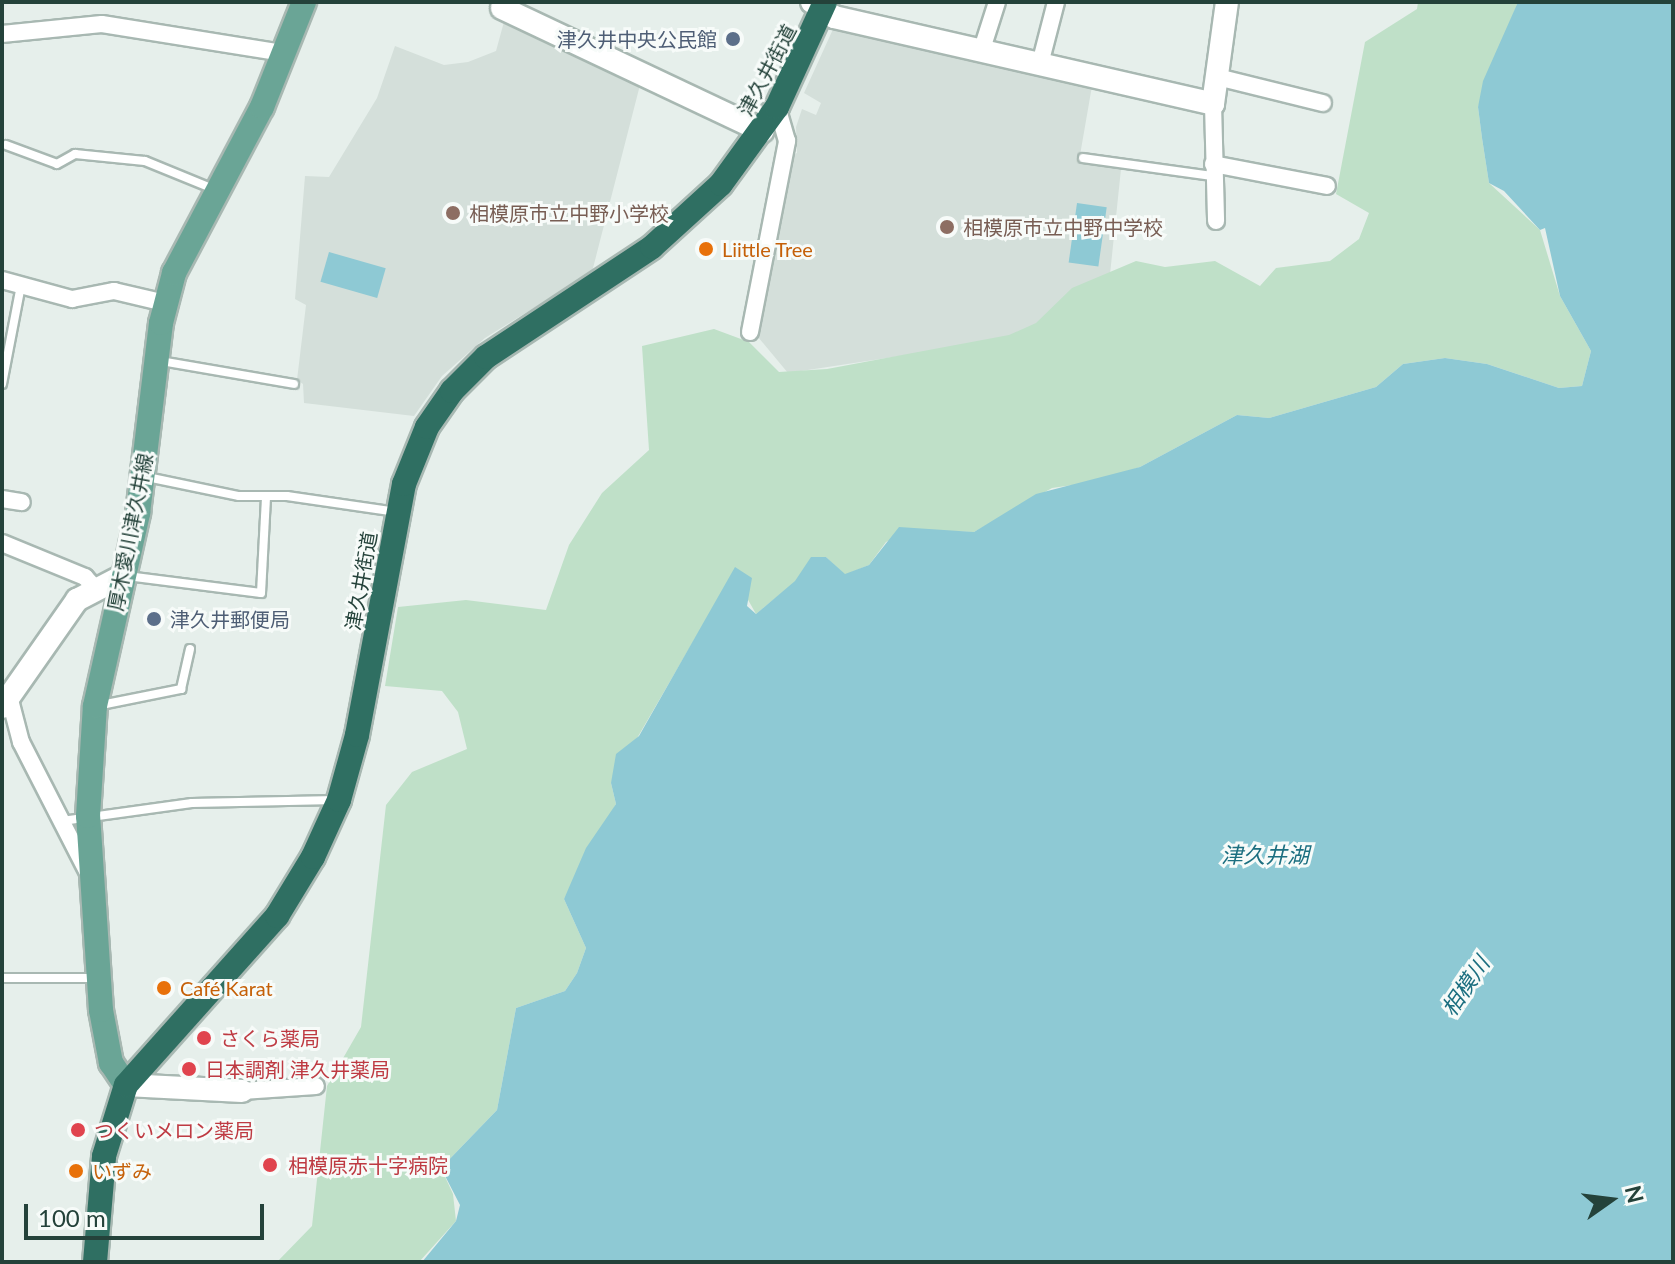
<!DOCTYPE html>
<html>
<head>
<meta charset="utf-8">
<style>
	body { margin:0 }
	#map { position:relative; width:1675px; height:1264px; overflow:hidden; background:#e6efeb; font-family:Lato,"Noto Sans JP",sans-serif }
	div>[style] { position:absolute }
	.built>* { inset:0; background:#d4dfda }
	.green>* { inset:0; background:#bfe0c8 }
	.water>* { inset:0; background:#8ec9d4; transform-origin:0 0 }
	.roads { filter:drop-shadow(2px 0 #a8b8b2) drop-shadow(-2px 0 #a8b8b2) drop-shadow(0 2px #a8b8b2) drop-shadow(0 -2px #a8b8b2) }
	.lane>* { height:8px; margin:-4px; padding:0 4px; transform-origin:4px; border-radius:4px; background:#fff }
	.street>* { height:16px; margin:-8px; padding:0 8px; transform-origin:8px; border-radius:8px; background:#fff }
	.secondary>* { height:22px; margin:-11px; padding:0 11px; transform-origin:11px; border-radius:11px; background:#fff }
	.primary>* { height:24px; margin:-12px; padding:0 12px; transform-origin:12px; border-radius:12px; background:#6aa596 }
	.highway>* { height:24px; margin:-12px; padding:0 12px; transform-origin:12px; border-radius:12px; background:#2f6f62 }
	.dots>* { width:22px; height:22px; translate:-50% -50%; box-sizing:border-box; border:4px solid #f7fbf9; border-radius:50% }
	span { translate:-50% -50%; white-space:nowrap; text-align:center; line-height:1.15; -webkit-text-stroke:6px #f7fbf9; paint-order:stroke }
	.service-label { font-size:20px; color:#4e5e75 }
	.right { translate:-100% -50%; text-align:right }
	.left { translate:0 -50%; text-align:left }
	.street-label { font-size:20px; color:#24423a }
	.education-label { font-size:20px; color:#785e54 }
	.food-label { font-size:20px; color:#c56008 }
	.health-label { font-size:20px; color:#be3a42 }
	.water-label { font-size:22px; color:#1c6f80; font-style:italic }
	.frame { position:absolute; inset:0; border:4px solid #24423a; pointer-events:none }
	.north { position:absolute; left:1571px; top:1160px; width:80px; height:80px; -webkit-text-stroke:6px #f7fbf9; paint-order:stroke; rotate:76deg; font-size:22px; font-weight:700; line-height:32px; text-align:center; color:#24423a }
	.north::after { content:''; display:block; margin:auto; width:28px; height:36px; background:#24423a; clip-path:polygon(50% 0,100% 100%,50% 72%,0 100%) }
	.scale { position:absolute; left:24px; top:1204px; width:240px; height:36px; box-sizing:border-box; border:4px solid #24423a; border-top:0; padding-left:10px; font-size:24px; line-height:28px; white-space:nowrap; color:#24423a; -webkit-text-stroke:6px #f7fbf9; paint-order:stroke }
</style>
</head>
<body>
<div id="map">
	<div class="built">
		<i style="clip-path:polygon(505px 18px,640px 85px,592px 272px,485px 338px,442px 376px,414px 416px,304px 403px,303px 384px,297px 380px,306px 305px,295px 299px,305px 176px,329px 177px,377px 98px,395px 46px,444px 65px,468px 62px,496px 51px)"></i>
		<i style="clip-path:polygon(834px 27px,1092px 86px,1079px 161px,1121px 169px,1109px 284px,1031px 343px,999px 341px,788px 373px,758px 337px,792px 155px,797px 153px,796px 127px,802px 109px,816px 115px,821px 103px,804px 93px)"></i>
	</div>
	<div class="green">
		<i style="clip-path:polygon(1418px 2px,1518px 2px,1478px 107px,1482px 138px,1489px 183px,1540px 230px,1560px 296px,1591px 351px,1582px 386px,1559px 388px,1487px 364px,1445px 358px,1403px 364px,1376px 387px,1269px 418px,1237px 415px,1140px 467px,1101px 481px,1052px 488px,974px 532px,910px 530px,886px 542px,869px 565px,845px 575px,826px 557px,756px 614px,733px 573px,611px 783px,616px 804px,564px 899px,586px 948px,577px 973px,565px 991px,516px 1008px,497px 1110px,441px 1168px,453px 1194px,456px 1221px,419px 1262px,277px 1262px,312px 1226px,327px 1086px,361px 1027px,386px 805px,412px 772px,467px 749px,458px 712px,442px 691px,385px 686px,398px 607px,466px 600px,546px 610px,569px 545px,602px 493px,649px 450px,642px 346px,714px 329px,749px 342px,779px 372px,827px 369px,1009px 335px,1036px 323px,1072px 288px,1136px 261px,1165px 267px,1215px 261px,1260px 286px,1276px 268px,1330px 261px,1359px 239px,1369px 213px,1336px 194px,1365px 42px,1417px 9px)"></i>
	</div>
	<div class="water">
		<i style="clip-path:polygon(1518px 2px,1673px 2px,1673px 1262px,422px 1262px,456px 1221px,460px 1205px,441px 1168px,497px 1110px,516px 1008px,565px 991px,577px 973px,586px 948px,564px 899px,586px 848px,616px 804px,611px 783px,616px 754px,639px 736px,735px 567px,752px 578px,747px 606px,756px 614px,795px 581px,811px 557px,826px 557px,845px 574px,869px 565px,899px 527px,974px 532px,1036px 494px,1140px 467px,1237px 415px,1269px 418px,1376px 387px,1403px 364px,1445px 358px,1487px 364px,1559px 388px,1582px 386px,1591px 351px,1560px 296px,1545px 228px,1540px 230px,1504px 191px,1489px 183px,1482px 138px,1478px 107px,1483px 81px)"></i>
		<i style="left:1077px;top:203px;width:30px;height:60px;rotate:8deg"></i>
		<i style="left:329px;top:252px;width:59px;height:31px;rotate:16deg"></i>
	</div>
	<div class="roads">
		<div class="lane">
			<i style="left:6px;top:145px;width:54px;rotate:20.4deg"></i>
			<i style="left:57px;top:164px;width:21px;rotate:-29deg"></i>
			<i style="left:75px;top:154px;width:70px;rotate:5.7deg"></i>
			<i style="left:145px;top:161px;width:77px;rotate:22.2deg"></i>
			<i style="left:1083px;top:158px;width:130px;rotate:7.9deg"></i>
			<i style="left:161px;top:361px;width:135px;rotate:9.8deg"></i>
			<i style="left:2px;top:384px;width:101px;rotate:-79.1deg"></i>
			<i style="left:147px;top:477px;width:94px;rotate:11.7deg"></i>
			<i style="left:239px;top:496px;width:48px"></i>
			<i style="left:287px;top:496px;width:111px;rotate:8.3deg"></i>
			<i style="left:127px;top:576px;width:135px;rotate:7.2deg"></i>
			<i style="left:261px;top:593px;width:95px;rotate:-87deg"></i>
			<i style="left:101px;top:705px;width:82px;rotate:-11.3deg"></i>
			<i style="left:181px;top:689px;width:41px;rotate:-77.3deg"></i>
			<i style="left:62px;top:821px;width:131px;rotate:-7.9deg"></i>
			<i style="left:192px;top:803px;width:144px;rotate:-1.2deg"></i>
			<i style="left:2px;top:978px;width:93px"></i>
		</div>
		<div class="street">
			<i style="left:2px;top:34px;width:100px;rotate:-5.7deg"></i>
			<i style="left:102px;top:24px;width:184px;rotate:9.1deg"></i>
			<i style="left:982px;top:49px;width:49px;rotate:-72.3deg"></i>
			<i style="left:1040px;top:64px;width:64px;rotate:-75.5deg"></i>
			<i style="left:1217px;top:77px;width:109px;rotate:13.8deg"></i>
			<i style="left:1213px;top:104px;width:117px;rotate:88.5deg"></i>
			<i style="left:1213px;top:164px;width:116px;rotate:10.9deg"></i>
			<i style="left:2px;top:280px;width:73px;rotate:15.2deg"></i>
			<i style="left:72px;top:299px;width:43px;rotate:-10.8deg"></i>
			<i style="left:114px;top:291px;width:52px;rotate:13.2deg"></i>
			<i style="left:750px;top:332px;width:195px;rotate:-79deg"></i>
			<i style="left:787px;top:141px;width:35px;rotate:-106deg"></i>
			<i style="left:2px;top:499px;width:20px;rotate:9deg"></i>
			<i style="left:2px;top:543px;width:90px;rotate:22.3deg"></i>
			<i style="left:85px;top:577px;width:13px;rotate:48deg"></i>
			<i style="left:9px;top:696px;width:48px;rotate:75.4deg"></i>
			<i style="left:21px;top:742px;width:156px;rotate:62.9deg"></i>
			<i style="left:242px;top:1091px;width:74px;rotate:-3.9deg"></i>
		</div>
		<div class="secondary">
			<i style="left:812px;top:2px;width:27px;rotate:34deg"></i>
			<i style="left:834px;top:17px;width:389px;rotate:12.9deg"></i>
			<i style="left:1213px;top:104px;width:103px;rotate:-82.2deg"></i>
			<i style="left:502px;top:8px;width:288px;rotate:25.3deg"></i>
			<i style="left:2px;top:707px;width:131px;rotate:-55deg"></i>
			<i style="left:77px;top:600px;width:52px;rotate:-27.6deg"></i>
			<i style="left:126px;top:1085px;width:116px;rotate:3deg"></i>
		</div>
		<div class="primary">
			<i style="left:126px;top:1085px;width:27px;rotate:-124deg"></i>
			<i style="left:111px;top:1063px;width:54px;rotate:-100.7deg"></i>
			<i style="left:101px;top:1010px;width:194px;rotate:-93.8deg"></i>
			<i style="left:88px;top:816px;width:110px;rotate:-86.4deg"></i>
			<i style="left:95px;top:706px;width:198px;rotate:-77.4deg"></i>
			<i style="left:138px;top:513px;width:191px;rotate:-83.1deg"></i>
			<i style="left:161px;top:323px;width:52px;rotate:-75.4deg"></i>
			<i style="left:174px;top:273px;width:188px;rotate:-62.1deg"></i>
			<i style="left:262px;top:107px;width:113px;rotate:-68.2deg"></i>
		</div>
		<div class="highway">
			<i style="left:95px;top:1262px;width:106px;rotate:-85.1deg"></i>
			<i style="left:104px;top:1156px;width:74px;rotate:-72.8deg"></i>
			<i style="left:126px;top:1085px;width:227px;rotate:-48.2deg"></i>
			<i style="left:277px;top:916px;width:69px;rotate:-58.6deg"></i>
			<i style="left:313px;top:857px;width:63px;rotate:-65.5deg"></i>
			<i style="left:339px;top:800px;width:67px;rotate:-74.5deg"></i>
			<i style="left:357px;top:735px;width:255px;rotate:-79.4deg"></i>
			<i style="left:404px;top:484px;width:61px;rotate:-68deg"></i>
			<i style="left:427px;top:427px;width:44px;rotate:-55.2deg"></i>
			<i style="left:452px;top:391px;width:48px;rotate:-45deg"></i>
			<i style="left:486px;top:357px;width:199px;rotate:-33.5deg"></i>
			<i style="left:652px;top:247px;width:93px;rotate:-42.4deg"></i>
			<i style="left:721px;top:184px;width:95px;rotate:-54deg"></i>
			<i style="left:777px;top:107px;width:115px;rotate:-65.4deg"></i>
		</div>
	</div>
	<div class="dots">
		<i style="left:733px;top:39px;background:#5c6f8a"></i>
		<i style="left:453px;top:213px;background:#8d6e63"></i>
		<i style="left:947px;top:227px;background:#8d6e63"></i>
		<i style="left:706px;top:249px;background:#e8710a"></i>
		<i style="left:154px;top:619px;background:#5c6f8a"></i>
		<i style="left:164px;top:988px;background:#e8710a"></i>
		<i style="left:204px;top:1038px;background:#e0444e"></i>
		<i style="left:189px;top:1069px;background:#e0444e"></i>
		<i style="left:78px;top:1130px;background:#e0444e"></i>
		<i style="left:270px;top:1165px;background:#e0444e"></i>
		<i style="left:76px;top:1171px;background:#e8710a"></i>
	</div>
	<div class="service-label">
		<span class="right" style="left:717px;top:39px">津久井中央公民館</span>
		<span class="left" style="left:170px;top:619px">津久井郵便局</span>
	</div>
	<div class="street-label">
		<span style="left:767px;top:70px;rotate:-62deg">津久井街道</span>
		<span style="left:130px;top:532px;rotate:-79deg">厚木愛川津久井線</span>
		<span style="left:361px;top:581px;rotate:-80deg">津久井街道</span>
	</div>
	<div class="education-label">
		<span class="left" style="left:469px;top:213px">相模原市立中野小学校</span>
		<span class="left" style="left:963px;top:227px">相模原市立中野中学校</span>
	</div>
	<div class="food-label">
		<span class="left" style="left:722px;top:249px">Liittle Tree</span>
		<span class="left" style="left:180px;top:988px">Café Karat</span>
		<span class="left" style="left:92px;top:1171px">いずみ</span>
	</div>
	<div class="health-label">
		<span class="left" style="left:220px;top:1038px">さくら薬局</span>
		<span class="left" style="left:205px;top:1069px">日本調剤 津久井薬局</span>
		<span class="left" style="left:94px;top:1130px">つくいメロン薬局</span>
		<span class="left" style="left:288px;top:1165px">相模原赤十字病院</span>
	</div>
	<div class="water-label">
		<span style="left:1265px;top:855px">津久井湖</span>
		<span style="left:1465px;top:986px;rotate:-56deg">相模川</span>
	</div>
	<div class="frame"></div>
	<div class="north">N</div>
	<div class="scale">100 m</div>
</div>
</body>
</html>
